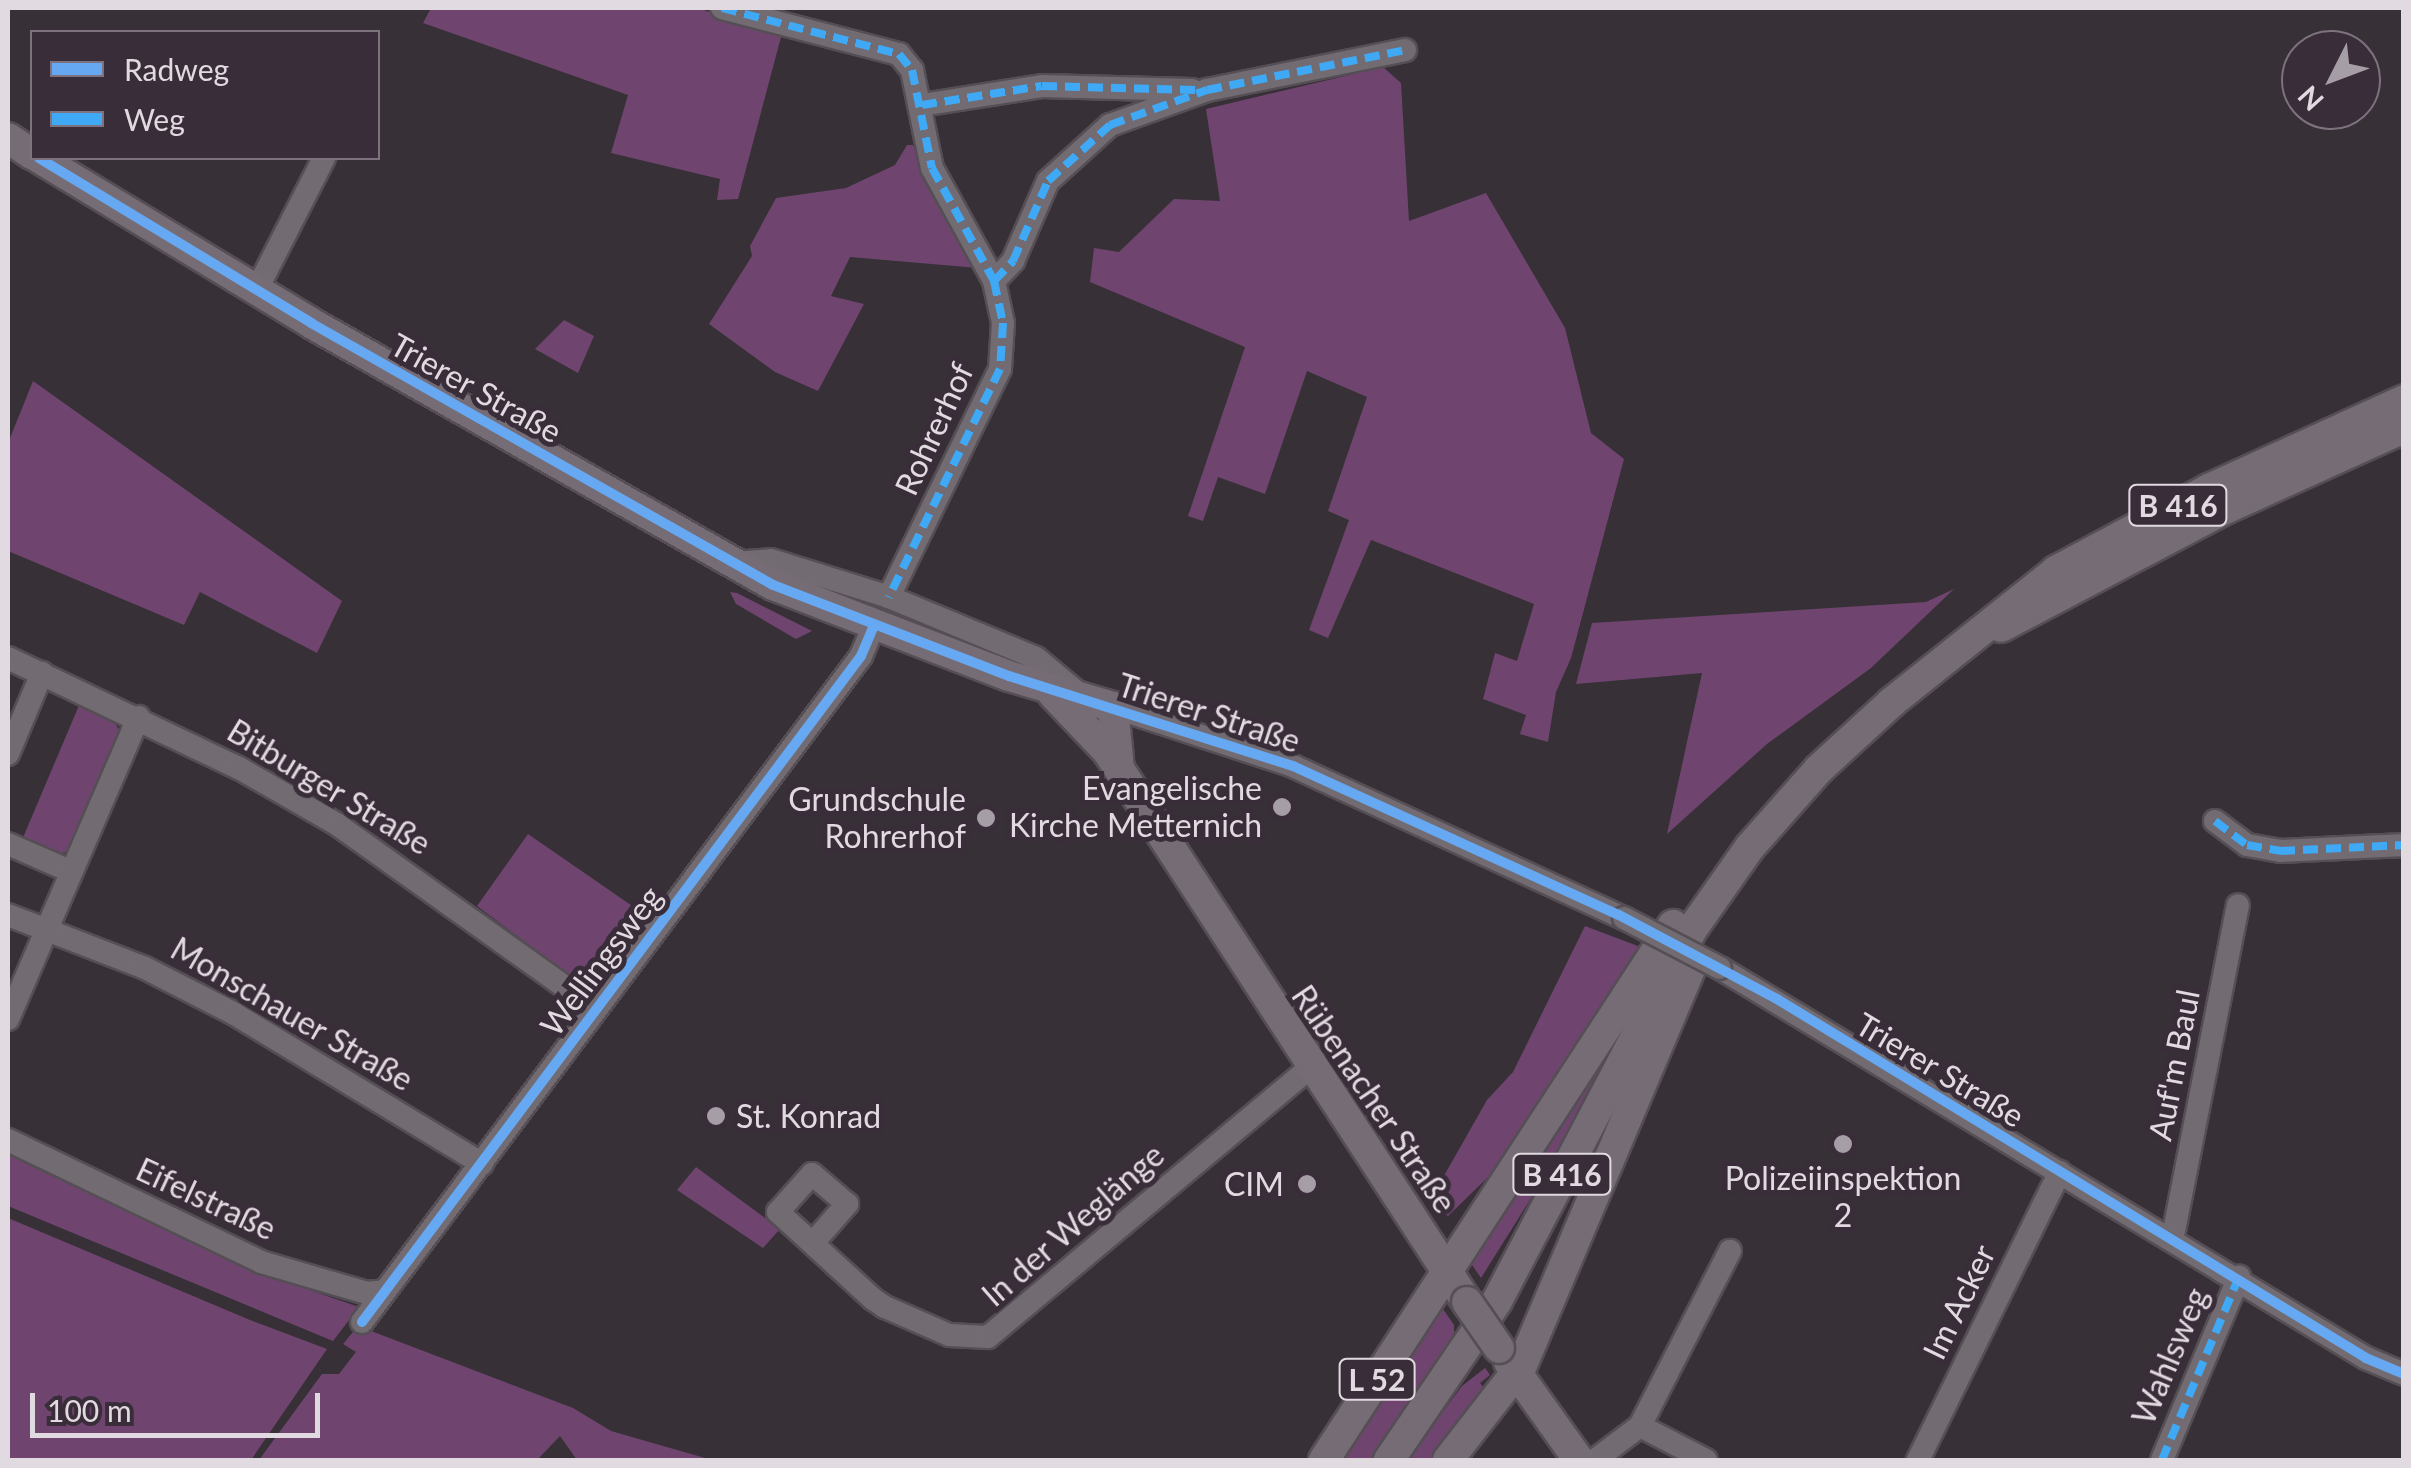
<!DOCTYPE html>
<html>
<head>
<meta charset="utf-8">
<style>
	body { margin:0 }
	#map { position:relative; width:2411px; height:1468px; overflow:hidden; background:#373037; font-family:Lato,sans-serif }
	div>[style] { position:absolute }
	.green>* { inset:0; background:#6f456f }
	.roads { filter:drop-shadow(2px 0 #554f55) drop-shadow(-2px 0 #554f55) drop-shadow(0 2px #554f55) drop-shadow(0 -2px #554f55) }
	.minor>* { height:22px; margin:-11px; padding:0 11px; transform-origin:11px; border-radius:11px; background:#726c72 }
	.major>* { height:30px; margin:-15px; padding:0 15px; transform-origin:15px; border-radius:15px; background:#766c76 }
	.bridges { filter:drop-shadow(2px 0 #554f55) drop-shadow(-2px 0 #554f55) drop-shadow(0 2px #554f55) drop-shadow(0 -2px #554f55) }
	.minor-bridge>* { height:22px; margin:-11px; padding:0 11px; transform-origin:11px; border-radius:11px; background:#726c72 }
	.major-bridge>* { height:30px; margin:-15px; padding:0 15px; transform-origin:15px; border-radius:15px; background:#766c76 }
	.quiet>* { height:8px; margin-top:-4px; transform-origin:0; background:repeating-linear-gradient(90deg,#3fa9f5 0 15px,transparent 0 23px) }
	.cycleway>* { height:10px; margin:-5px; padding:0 5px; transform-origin:5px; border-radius:5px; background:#66a8f1 }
	.dots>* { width:28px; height:28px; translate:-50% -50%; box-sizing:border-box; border:5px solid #3a2d3a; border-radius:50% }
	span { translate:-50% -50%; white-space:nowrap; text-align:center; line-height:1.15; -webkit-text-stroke:10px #3a2d3a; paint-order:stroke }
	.shield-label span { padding:2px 8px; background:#3a2d3a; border:2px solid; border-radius:8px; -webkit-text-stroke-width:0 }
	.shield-label { font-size:30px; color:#e2dae1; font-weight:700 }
	.street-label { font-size:32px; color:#e2dae1 }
	.poi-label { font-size:32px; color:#e2dae1 }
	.right { translate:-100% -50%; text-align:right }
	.left { translate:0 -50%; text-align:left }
	.frame { position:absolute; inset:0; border:10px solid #e2dae1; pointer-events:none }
	.legend { position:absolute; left:30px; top:30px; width:350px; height:130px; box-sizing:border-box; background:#3a2d3a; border:2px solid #7d727d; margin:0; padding:12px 18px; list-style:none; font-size:30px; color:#e2dae1 }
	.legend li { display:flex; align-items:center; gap:20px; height:50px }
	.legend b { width:50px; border:2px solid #7d727d }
	.north { position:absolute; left:2281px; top:30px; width:100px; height:100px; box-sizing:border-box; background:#3a2d3a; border:2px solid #7d727d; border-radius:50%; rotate:228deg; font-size:28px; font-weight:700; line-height:40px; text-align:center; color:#e2dae1 }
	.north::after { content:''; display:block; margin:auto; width:35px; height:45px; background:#a69ea6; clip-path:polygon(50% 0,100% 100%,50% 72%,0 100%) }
	.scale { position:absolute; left:30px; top:1393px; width:290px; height:45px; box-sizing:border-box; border:5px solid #e2dae1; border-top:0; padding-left:12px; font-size:30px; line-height:35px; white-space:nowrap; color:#e2dae1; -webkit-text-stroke:8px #3a2d3a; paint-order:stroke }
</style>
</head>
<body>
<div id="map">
	<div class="green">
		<i style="clip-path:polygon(431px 8px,698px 8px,781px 37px,738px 199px,717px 200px,720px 179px,611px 153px,628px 95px,423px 23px)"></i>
		<i style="clip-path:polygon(1383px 67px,1401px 83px,1409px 221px,1486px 193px,1565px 328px,1591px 433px,1624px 459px,1571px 658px,1556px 692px,1548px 742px,1520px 734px,1526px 715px,1483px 699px,1495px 653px,1517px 661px,1534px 604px,1371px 540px,1328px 638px,1309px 630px,1349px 520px,1328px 511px,1367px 397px,1307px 371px,1265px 494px,1218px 477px,1203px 521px,1188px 516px,1245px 347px,1090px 282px,1094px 248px,1119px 252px,1174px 199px,1220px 201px,1206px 109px)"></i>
		<i style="clip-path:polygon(907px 145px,913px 145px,978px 268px,850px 257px,831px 296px,864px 304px,818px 391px,775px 372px,709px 324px,752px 256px,750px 246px,776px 198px,846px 188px,895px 165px)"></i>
		<i style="clip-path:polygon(564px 320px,594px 336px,578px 373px,535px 349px)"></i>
		<i style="clip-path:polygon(33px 381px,342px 601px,317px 653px,200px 592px,184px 625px,8px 551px,8px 443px)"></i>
		<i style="clip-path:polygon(1954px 589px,1871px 668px,1767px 744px,1667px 834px,1702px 673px,1576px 684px,1592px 623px,1926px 602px)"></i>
		<i style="clip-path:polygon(730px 592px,737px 593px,812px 631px,796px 639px,736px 604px)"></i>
		<i style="clip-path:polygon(80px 703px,112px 719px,122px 734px,70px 851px,59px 854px,22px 840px)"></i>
		<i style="clip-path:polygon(528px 834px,654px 921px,606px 982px,577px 981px,477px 906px)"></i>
		<i style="clip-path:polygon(1585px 926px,1643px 948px,1517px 1149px,1448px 1216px,1437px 1209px,1445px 1174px,1487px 1100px,1513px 1072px)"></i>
		<i style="clip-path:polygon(1615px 1041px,1535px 1192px,1481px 1278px,1470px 1262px)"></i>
		<i style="clip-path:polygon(8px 1152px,243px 1267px,359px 1307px,333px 1341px,8px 1206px)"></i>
		<i style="clip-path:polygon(696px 1167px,780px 1229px,763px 1248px,677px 1190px)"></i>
		<i style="clip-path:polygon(8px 1218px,250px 1320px,327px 1349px,251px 1460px,8px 1460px)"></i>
		<i style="clip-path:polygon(1443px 1309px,1454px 1325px,1454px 1346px,1372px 1460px,1340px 1460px)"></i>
		<i style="clip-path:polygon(358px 1326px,573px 1408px,611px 1431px,712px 1460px,577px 1460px,560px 1436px,537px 1460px,259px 1460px,322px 1374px,339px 1374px,356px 1352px,343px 1344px)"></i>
		<i style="clip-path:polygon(1485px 1368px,1490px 1375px,1480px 1383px,1490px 1396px,1437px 1460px,1407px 1460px,1462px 1386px)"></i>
	</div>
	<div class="roads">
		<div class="minor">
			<i style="left:722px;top:8px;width:183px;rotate:14.6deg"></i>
			<i style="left:899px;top:54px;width:21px;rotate:51deg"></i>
			<i style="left:912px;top:70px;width:100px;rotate:78.5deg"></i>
			<i style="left:932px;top:168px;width:129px;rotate:61.2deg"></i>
			<i style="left:994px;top:281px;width:43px;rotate:77.9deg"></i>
			<i style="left:1003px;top:323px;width:46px;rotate:93.7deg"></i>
			<i style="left:1000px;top:369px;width:254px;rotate:116deg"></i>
			<i style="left:922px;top:105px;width:121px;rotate:-9deg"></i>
			<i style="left:1042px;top:86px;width:150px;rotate:1.5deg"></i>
			<i style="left:994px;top:281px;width:28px;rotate:-46deg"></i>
			<i style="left:1013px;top:261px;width:87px;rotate:-66.4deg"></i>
			<i style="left:1048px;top:181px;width:84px;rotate:-42.1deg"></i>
			<i style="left:1110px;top:125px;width:103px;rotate:-19.8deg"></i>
			<i style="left:1207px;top:90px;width:202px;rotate:-11.4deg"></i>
			<i style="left:256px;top:291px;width:149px;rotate:-62.9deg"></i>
			<i style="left:732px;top:563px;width:39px;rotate:-4deg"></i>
			<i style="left:771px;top:560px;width:124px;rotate:17.4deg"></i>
			<i style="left:889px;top:597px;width:159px;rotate:22.5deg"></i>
			<i style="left:1036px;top:658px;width:64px;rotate:39.9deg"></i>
			<i style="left:8px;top:658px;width:256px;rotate:25.5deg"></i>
			<i style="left:239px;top:768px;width:114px;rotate:29.9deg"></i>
			<i style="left:338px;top:825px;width:317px;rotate:35.5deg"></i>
			<i style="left:1113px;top:707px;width:189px;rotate:18.1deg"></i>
			<i style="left:1293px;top:766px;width:364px;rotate:24.7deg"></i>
			<i style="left:8px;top:754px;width:88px;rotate:-67.2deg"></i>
			<i style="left:2215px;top:821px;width:40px;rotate:37deg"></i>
			<i style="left:2247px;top:845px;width:34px;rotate:10deg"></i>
			<i style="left:2280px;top:851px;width:124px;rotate:-2.8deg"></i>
			<i style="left:8px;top:844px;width:68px;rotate:23.5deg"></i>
			<i style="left:8px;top:915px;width:147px;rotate:21.1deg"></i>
			<i style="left:145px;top:968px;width:99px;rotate:27.1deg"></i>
			<i style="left:233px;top:1013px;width:291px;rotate:31.2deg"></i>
			<i style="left:1720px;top:968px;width:755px;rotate:31.12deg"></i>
			<i style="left:2366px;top:1358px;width:41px;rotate:22.8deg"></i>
			<i style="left:8px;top:1019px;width:329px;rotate:-66.6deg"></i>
			<i style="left:8px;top:1140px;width:281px;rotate:25.7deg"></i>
			<i style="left:261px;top:1262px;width:110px;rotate:16.3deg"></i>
			<i style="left:367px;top:1293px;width:18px;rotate:-6deg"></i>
			<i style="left:2173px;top:1236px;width:337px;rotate:-78.9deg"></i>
			<i style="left:813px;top:1243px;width:52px;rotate:-48.9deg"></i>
			<i style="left:847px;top:1204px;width:46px;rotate:-139.4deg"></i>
			<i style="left:812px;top:1174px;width:51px;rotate:131.8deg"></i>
			<i style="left:778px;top:1212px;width:129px;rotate:42.5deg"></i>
			<i style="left:873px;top:1299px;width:14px;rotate:34deg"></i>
			<i style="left:885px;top:1307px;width:70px;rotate:23.6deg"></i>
			<i style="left:949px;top:1335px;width:39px;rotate:3deg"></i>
			<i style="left:988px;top:1337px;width:421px;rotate:-39.9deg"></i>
			<i style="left:362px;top:1322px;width:832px;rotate:-53.16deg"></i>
			<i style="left:861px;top:656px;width:33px;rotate:-67deg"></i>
			<i style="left:1640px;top:1426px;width:74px;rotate:27.3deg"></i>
			<i style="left:1595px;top:1460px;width:56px;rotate:-37.1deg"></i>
			<i style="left:1640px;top:1426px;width:197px;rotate:-62.8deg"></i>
			<i style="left:1918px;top:1460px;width:321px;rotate:-63.8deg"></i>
			<i style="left:2162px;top:1460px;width:199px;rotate:-67.2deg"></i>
		</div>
		<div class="major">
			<i style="left:8px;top:138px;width:29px;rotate:34deg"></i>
			<i style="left:39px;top:158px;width:318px;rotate:31.2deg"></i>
			<i style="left:311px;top:323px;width:531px;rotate:29.56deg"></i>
			<i style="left:773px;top:585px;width:253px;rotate:21.1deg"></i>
			<i style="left:1009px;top:676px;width:109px;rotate:16.6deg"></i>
			<i style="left:1113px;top:707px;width:62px;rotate:84.5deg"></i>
			<i style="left:2001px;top:627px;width:251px;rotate:-27.8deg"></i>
			<i style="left:2223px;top:510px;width:199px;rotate:-24.4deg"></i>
			<i style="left:1053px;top:694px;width:80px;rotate:46.5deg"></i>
			<i style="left:1108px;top:752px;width:657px;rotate:56.87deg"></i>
			<i style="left:1509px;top:1362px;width:120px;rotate:54.5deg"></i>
			<i style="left:1324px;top:1460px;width:639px;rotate:-56.88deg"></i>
			<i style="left:1389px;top:1460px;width:192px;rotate:-55.8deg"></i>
			<i style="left:1497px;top:1301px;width:421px;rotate:-62.3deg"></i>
			<i style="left:1693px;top:928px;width:99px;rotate:-54.9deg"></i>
			<i style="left:1750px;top:847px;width:104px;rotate:-48.5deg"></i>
			<i style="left:1819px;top:769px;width:99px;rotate:-42.5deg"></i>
			<i style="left:1892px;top:702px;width:210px;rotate:-38.6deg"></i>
			<i style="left:2056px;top:571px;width:174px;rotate:-28.2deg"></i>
			<i style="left:2209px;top:489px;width:214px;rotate:-24.5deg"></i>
			<i style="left:1448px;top:1460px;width:120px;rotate:-52.1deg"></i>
			<i style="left:1522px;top:1365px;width:432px;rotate:-67deg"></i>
		</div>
	</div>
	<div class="bridges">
		<div class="minor-bridge">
			<i style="left:1624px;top:918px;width:108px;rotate:27.5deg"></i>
		</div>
		<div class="major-bridge">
			<i style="left:1467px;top:1302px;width:56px;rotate:55.2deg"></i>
		</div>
	</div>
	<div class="quiet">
		<i style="left:722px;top:8px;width:183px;rotate:14.6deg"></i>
		<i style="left:899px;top:54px;width:21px;rotate:51deg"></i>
		<i style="left:912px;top:70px;width:100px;rotate:78.5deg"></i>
		<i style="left:932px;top:168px;width:129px;rotate:61.2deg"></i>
		<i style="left:994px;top:281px;width:43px;rotate:77.9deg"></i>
		<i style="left:1003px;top:323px;width:46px;rotate:93.7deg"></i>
		<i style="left:1000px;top:369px;width:254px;rotate:116deg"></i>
		<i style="left:922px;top:105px;width:121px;rotate:-9deg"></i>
		<i style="left:1042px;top:86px;width:153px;rotate:1.5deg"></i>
		<i style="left:994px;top:281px;width:28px;rotate:-46deg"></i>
		<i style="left:1013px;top:261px;width:87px;rotate:-66.4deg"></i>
		<i style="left:1048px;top:181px;width:84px;rotate:-42.1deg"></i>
		<i style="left:1110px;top:125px;width:103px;rotate:-19.8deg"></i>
		<i style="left:1207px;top:90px;width:202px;rotate:-11.4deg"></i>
		<i style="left:2215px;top:821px;width:40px;rotate:37deg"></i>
		<i style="left:2247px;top:845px;width:34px;rotate:10deg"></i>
		<i style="left:2280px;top:851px;width:124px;rotate:-2.8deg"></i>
		<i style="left:2162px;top:1460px;width:199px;rotate:-67.2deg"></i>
	</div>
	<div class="cycleway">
		<i style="left:39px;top:158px;width:318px;rotate:31.2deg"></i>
		<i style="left:311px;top:323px;width:531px;rotate:29.56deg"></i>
		<i style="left:773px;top:585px;width:253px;rotate:21.1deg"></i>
		<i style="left:1009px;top:676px;width:298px;rotate:17.6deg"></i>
		<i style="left:1293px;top:766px;width:358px;rotate:24.6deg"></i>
		<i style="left:1619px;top:915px;width:179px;rotate:28deg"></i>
		<i style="left:1777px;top:999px;width:690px;rotate:31.36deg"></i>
		<i style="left:2366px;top:1358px;width:41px;rotate:22.8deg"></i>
		<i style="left:362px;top:1322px;width:832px;rotate:-53.16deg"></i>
		<i style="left:861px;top:656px;width:33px;rotate:-67deg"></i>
	</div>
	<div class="dots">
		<i style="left:1282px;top:807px;background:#a69ea6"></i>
		<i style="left:986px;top:818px;background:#a69ea6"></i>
		<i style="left:716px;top:1116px;background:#a69ea6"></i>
		<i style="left:1843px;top:1144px;background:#a69ea6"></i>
		<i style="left:1307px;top:1184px;background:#a69ea6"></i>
	</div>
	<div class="shield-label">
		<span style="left:2178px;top:505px">B 416</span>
		<span style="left:1562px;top:1174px">B 416</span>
		<span style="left:1377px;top:1379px">L 52</span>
	</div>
	<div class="street-label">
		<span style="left:476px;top:388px;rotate:29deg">Trierer Straße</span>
		<span style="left:934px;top:429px;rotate:-65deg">Rohrerhof</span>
		<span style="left:1209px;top:713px;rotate:18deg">Trierer Straße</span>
		<span style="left:329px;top:787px;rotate:31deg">Bitburger Straße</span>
		<span style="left:601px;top:961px;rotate:-53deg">Wellingsweg</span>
		<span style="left:292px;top:1014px;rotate:30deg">Monschauer Straße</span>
		<span style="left:2174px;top:1065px;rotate:-79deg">Auf'm Baul</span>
		<span style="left:1940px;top:1070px;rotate:31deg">Trierer Straße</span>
		<span style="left:1374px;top:1099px;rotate:56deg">Rübenacher Straße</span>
		<span style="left:206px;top:1199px;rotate:25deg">Eifelstraße</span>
		<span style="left:1073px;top:1225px;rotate:-41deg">In der Weglänge</span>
		<span style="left:1959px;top:1302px;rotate:-64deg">Im Acker</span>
		<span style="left:2170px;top:1356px;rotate:-67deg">Wahlsweg</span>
	</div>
	<div class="poi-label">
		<span class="right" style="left:1262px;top:807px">Evangelische<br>Kirche Metternich</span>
		<span class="right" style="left:966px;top:818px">Grundschule<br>Rohrerhof</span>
		<span class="left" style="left:736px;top:1116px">St. Konrad</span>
		<span style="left:1843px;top:1197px">Polizeiinspektion<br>2</span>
		<span class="right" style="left:1284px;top:1184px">CIM</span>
	</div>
	<div class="frame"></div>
	<ul class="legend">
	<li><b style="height:12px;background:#66a8f1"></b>Radweg</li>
	<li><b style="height:12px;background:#3fa9f5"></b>Weg</li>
	</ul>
	<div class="north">N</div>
	<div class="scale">100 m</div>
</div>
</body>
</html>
